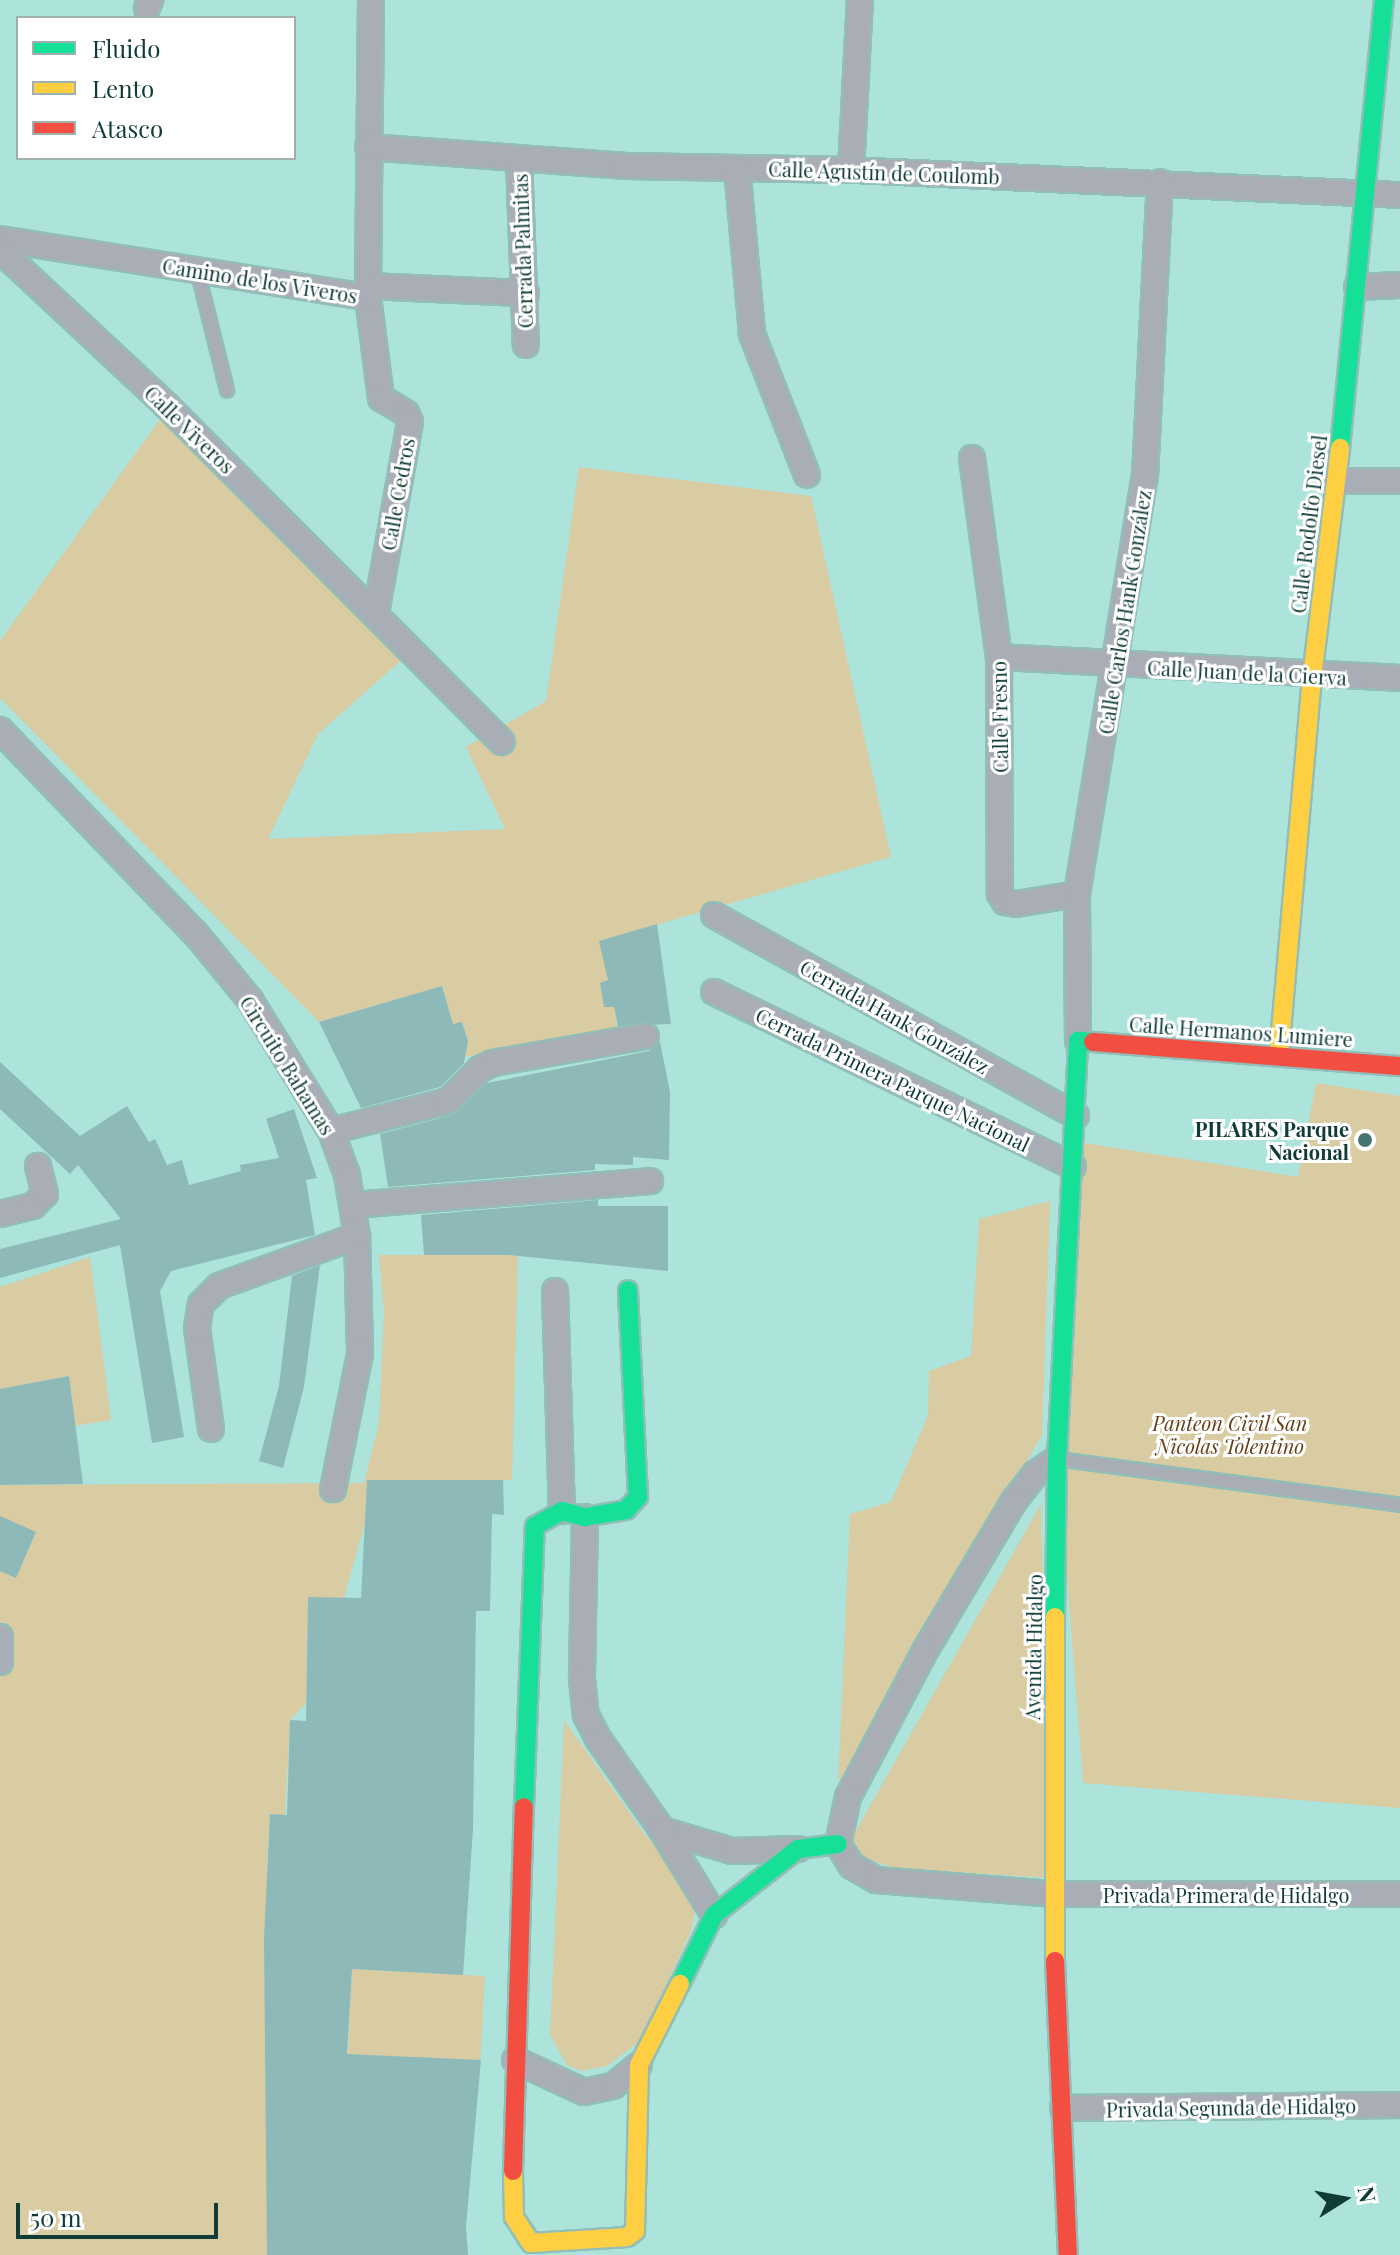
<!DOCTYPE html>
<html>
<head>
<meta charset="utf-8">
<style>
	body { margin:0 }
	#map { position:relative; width:1400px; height:2255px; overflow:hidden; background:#ace3db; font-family:"Playfair Display",serif }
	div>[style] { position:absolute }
	.green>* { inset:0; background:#d9cba2; transform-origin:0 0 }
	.building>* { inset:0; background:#8dbab8 }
	.roads { filter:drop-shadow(2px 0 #91beb7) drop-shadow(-2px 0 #91beb7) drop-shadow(0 2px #91beb7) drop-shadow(0 -2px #91beb7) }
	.lane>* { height:12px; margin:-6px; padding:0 6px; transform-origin:6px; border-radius:6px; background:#a9adb6 }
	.street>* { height:24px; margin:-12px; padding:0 12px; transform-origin:12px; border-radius:12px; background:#a9adb6 }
	.fast>* { height:18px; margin:-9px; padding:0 9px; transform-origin:9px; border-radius:9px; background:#16e098 }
	.slow>* { height:18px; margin:-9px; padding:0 9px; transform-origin:9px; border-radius:9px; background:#ffcf43 }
	.jam>* { height:18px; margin:-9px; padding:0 9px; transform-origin:9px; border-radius:9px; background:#f24e42 }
	.dots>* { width:22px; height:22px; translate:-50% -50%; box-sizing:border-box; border:4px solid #fff; border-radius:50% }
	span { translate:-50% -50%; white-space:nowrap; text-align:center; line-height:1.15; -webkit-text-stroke:6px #fff; paint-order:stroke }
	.street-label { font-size:20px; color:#0f3c36 }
	.poi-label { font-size:20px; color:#0f3c36; font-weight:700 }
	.right { translate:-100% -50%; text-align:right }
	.park-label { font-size:20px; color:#653f16; font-style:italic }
	.legend { position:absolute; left:16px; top:16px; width:280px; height:144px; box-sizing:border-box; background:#fff; border:2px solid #9fb1af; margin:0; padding:10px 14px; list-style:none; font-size:24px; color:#0f3c36 }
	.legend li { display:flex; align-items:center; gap:16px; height:40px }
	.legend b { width:40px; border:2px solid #9fb1af }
	.north { position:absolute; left:1304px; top:2159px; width:80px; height:80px; -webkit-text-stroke:6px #fff; paint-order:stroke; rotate:79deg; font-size:22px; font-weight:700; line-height:32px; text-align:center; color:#0f3c36 }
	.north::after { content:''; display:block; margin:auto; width:28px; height:36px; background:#0f3c36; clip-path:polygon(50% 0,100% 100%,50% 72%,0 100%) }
	.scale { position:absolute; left:16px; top:2203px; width:202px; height:36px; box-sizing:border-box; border:4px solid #0f3c36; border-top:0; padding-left:10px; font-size:24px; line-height:28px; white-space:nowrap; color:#0f3c36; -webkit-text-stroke:6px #fff; paint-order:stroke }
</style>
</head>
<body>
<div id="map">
	<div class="green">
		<i style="clip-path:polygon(161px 418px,406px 656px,318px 734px,268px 839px,505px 829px,466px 747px,546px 701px,579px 467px,811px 496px,891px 857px,600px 941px,608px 980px,600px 984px,604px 1006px,614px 1007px,619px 1036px,463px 1057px,468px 1041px,463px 1023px,453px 1024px,442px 986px,319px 1022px,0 698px,0 641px)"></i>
		<i style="clip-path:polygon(1316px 1083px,1400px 1096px,1400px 1808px,1083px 1783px,1058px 1459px,1078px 1142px,1298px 1177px)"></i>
		<i style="clip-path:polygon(1050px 1201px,1042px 1435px,838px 1783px,850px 1514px,891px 1502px,928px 1415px,929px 1371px,971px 1356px,979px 1219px)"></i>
		<i style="clip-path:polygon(379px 1255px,518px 1255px,512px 1480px,367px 1480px,367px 1514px,344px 1598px,308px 1598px,306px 1703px,290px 1720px,285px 1815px,270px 1814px,267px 1861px,267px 2255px,0 2255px,0 1485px,364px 1483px,379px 1422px,384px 1312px)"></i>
		<i style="clip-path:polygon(90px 1257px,111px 1420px,74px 1426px,69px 1376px,0 1389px,0 1287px)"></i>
		<i style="clip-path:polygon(1041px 1504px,1049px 1878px,895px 1868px,869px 1860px,854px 1849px,854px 1834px)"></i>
		<i style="clip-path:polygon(564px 1720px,646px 1836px,690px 1878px,695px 1910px,691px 1931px,640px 2041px,607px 2066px,581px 2071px,567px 2065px,550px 2035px)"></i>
		<i style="left:352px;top:1969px;width:133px;height:85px;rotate:3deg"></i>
	</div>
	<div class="building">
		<i style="clip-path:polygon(657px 924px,671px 1024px,618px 1026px,614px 1007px,604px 1007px,600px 983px,608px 980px,599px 941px)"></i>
		<i style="clip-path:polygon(442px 986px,453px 1024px,462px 1022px,468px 1041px,464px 1063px,440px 1087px,361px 1108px,319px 1022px)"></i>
		<i style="clip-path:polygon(660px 1042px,670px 1092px,669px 1160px,633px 1157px,633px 1165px,595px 1164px,595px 1170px,388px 1187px,380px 1134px,452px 1115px,487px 1083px,649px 1051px)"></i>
		<i style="clip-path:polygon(0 1062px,80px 1136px,127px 1106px,149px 1142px,155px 1139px,167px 1165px,182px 1160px,189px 1185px,241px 1171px,240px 1165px,279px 1158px,266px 1119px,294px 1109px,317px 1178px,306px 1180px,315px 1235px,171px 1271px,160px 1291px,184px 1437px,152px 1443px,120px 1245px,0 1278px,0 1249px,121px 1219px,78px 1165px,70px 1174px,0 1109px)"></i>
		<i style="clip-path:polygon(598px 1200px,598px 1206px,668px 1206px,668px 1271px,509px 1255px,424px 1255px,421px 1215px)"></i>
		<i style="clip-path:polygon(320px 1265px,304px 1387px,283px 1468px,259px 1461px,279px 1386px,292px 1276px)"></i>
		<i style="clip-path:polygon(69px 1376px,83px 1484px,0 1485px,0 1389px)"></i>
		<i style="clip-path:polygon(367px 1480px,503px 1480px,504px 1515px,492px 1514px,490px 1611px,476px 1611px,473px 1829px,463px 1975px,352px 1969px,347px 2054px,481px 2060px,466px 2226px,468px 2255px,267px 2255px,264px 1938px,270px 1814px,287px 1815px,290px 1720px,306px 1721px,308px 1597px,361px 1598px)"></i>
		<i style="clip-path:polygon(0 1516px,36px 1532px,16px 1578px,0 1571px)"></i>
	</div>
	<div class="roads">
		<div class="lane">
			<i style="left:198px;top:273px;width:121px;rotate:76.1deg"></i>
			<i style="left:1057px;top:1459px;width:346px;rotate:7.6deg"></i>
		</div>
		<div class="street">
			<i style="left:371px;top:0;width:297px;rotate:90.6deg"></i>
			<i style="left:368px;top:297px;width:102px;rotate:82.7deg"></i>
			<i style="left:381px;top:398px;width:29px;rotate:31deg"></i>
			<i style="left:406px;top:413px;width:10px;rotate:66deg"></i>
			<i style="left:410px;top:422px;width:193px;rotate:100.1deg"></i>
			<i style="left:147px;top:8px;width:9px;rotate:-69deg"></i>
			<i style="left:368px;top:147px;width:259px;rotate:4.2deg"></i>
			<i style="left:626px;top:166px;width:225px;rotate:1deg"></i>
			<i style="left:851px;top:170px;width:550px;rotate:2.61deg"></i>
			<i style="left:519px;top:158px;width:187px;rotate:87.9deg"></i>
			<i style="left:737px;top:168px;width:167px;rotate:84.8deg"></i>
			<i style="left:752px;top:334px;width:151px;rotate:68.7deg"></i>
			<i style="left:851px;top:170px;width:170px;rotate:-87deg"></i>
			<i style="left:0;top:239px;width:373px;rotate:9deg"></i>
			<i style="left:0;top:250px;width:229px;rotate:43deg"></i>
			<i style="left:167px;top:406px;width:474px;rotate:45.1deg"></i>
			<i style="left:369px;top:286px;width:157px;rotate:2.6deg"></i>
			<i style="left:1357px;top:287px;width:43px;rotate:-2.7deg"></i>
			<i style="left:972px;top:458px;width:201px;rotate:82.3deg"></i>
			<i style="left:999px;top:657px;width:237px;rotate:89.8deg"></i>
			<i style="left:1000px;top:894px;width:9px;rotate:58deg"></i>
			<i style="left:1005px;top:902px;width:11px;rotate:10deg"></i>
			<i style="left:1016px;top:904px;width:62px;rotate:-9.3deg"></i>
			<i style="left:1337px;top:481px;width:63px"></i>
			<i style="left:999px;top:657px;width:402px;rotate:3deg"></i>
			<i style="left:0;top:730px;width:281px;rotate:46.2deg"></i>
			<i style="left:195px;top:933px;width:87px;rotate:50.6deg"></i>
			<i style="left:250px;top:1000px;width:154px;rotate:58.3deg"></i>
			<i style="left:331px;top:1131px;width:47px;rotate:70deg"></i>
			<i style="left:347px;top:1175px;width:62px;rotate:80.7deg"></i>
			<i style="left:357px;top:1236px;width:118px;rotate:88.5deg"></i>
			<i style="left:360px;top:1354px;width:138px;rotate:101.3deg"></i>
			<i style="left:714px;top:915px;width:414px;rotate:29deg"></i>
			<i style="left:714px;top:992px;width:399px;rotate:25.9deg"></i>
			<i style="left:1078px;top:1041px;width:147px;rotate:-90.4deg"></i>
			<i style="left:1077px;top:894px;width:423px;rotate:-80.8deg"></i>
			<i style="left:1145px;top:476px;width:294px;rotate:-87.1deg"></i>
			<i style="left:331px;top:1131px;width:121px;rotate:-14.4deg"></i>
			<i style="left:448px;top:1101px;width:45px;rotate:-45deg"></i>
			<i style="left:480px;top:1069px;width:14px;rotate:-25deg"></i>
			<i style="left:493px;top:1063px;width:155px;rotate:-10deg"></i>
			<i style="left:353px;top:1205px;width:298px;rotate:-4.6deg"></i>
			<i style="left:0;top:1214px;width:34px;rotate:-14deg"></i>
			<i style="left:33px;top:1206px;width:17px;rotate:-45deg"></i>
			<i style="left:45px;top:1194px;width:29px;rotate:-104deg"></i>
			<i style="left:555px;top:1291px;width:220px;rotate:88.2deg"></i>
			<i style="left:211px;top:1429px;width:102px;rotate:-97.9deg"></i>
			<i style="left:197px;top:1328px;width:24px;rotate:-81deg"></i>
			<i style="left:201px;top:1304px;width:25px;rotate:-45deg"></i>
			<i style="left:219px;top:1286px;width:147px;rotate:-19.9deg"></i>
			<i style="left:1057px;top:1459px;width:25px;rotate:146deg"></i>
			<i style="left:1036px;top:1473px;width:36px;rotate:128deg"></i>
			<i style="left:1014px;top:1501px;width:172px;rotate:120.7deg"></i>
			<i style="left:926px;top:1649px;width:167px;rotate:117.8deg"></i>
			<i style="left:848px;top:1797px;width:48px;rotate:102deg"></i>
			<i style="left:838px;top:1844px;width:26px;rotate:58deg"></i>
			<i style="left:852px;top:1866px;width:28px;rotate:30deg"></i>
			<i style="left:876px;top:1880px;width:177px;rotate:4.5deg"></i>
			<i style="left:1052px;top:1894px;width:348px"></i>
			<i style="left:585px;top:1517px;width:162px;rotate:91.1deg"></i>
			<i style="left:582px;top:1679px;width:36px;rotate:84deg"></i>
			<i style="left:586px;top:1715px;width:28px;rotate:63deg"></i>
			<i style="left:599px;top:1740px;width:110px;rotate:55deg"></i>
			<i style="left:662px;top:1830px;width:73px;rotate:16.7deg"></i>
			<i style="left:732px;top:1851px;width:66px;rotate:-1.7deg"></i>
			<i style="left:0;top:1637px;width:25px;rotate:90deg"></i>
			<i style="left:662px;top:1830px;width:100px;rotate:58.5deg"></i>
			<i style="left:515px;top:2060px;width:76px;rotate:24.9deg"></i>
			<i style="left:584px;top:2092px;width:30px;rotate:-12deg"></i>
			<i style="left:613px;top:2086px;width:33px;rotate:-39deg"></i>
			<i style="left:1063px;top:2108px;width:337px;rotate:-0.5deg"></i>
		</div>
		<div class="fast">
			<i style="left:1340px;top:448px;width:450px;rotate:-84.4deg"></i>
			<i style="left:1055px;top:1617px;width:158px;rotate:-89.3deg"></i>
			<i style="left:1057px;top:1459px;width:419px;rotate:-87.1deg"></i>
			<i style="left:1078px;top:1041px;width:15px;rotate:4deg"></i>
			<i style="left:524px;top:1807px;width:281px;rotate:-87.8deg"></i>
			<i style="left:535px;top:1526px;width:31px;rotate:-29deg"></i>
			<i style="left:562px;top:1511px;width:24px;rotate:15deg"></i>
			<i style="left:585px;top:1517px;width:42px;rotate:-9.7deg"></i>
			<i style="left:626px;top:1510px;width:18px;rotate:-47deg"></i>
			<i style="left:638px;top:1497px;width:207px;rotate:-92.8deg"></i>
			<i style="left:680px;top:1984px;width:77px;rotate:-63.8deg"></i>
			<i style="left:714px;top:1915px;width:107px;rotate:-38.2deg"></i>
			<i style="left:798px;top:1849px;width:40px;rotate:-7.1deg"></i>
		</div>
		<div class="slow">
			<i style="left:1279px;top:1054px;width:378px;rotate:-85deg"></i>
			<i style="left:1312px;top:677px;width:231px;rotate:-83deg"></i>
			<i style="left:1055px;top:1961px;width:344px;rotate:-90deg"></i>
			<i style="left:513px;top:2171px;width:46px;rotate:88.8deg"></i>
			<i style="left:514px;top:2217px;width:31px;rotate:57deg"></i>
			<i style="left:531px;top:2243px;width:96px;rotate:-3.6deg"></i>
			<i style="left:627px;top:2237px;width:10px;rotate:-37deg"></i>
			<i style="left:635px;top:2231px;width:166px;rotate:-88.6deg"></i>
			<i style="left:639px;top:2065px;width:91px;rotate:-63.2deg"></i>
		</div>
		<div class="jam">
			<i style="left:1093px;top:1042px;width:308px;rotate:4.5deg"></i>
			<i style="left:1055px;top:1961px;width:294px;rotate:87.5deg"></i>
			<i style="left:513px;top:2171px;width:364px;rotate:-88.3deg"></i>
		</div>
	</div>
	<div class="dots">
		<i style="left:1365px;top:1140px;background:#467670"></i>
	</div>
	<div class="street-label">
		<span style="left:884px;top:172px;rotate:2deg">Calle Agustín de Coulomb</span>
		<span style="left:522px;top:251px;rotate:-92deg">Cerrada Palmitas</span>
		<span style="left:260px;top:280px;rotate:9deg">Camino de los Viveros</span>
		<span style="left:190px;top:429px;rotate:44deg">Calle Viveros</span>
		<span style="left:397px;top:494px;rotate:-80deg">Calle Cedros</span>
		<span style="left:1308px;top:524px;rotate:-83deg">Calle Rodolfo Diesel</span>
		<span style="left:1124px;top:612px;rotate:-81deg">Calle Carlos Hank González</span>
		<span style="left:1247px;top:672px;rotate:3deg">Calle Juan de la Cierva</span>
		<span style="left:999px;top:717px;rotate:-91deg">Calle Fresno</span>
		<span style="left:895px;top:1016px;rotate:29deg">Cerrada Hank González</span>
		<span style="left:1241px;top:1031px;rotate:4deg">Calle Hermanos Lumiere</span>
		<span style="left:288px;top:1065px;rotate:58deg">Circuito Bahamas</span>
		<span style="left:893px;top:1079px;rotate:26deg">Cerrada Primera Parque Nacional</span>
		<span style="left:1033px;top:1647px;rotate:-89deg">Avenida Hidalgo</span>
		<span style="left:1226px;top:1894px">Privada Primera de Hidalgo</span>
		<span style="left:1231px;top:2107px;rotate:-1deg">Privada Segunda de Hidalgo</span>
	</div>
	<div class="poi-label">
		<span class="right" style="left:1349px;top:1140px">PILARES Parque<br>Nacional</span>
	</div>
	<div class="park-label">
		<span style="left:1230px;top:1434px">Panteon Civil San<br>Nicolas Tolentino</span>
	</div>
	<ul class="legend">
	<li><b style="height:10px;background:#16e098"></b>Fluido</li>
	<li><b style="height:10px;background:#ffcf43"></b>Lento</li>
	<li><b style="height:10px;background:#f24e42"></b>Atasco</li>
	</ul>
	<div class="north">N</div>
	<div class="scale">50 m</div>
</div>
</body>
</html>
